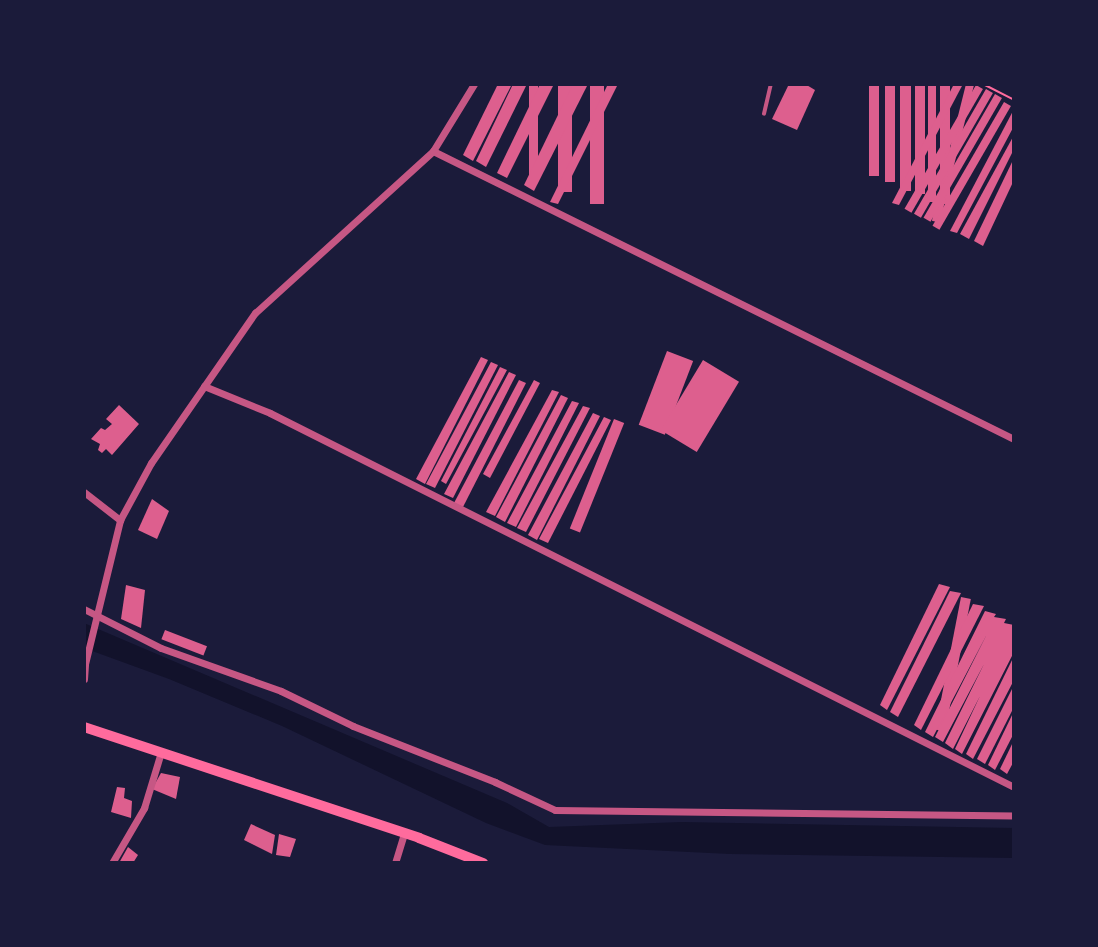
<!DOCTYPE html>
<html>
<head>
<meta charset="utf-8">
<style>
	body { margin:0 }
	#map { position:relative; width:1098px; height:947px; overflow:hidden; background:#1b1b3a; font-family:Helvetica,sans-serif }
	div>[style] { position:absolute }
	.water>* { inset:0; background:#12122b }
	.building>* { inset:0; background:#dd5f8e; transform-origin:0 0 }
	.path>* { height:2px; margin:-1px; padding:0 1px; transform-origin:1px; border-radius:1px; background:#ff6b9d }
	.service>* { height:3.5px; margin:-1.75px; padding:0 1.75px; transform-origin:1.75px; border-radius:1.75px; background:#c65784 }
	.minor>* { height:7px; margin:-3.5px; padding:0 3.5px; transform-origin:3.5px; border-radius:3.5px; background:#c65784 }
	.secondary>* { height:10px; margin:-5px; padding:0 5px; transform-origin:5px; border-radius:5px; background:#ff6b9d }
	span { translate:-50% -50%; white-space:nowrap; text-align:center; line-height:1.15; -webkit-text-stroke:7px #1b1b3a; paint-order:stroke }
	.frame { position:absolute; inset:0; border:86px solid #1b1b3a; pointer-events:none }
</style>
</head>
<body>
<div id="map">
	<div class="water">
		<i style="clip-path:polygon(84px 623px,507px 803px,549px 827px,682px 822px,1014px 828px,1014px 858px,730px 854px,545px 845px,486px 823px,282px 726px,169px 679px,84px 648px)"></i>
	</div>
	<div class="building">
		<i style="clip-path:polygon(498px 84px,512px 84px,473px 161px,463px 155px)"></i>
		<i style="clip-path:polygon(513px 84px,527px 84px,486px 167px,476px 161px)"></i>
		<i style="left:529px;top:84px;width:9px;height:93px"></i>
		<i style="clip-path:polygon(540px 84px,554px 84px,507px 178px,497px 173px)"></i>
		<i style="left:558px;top:84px;width:14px;height:108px"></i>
		<i style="clip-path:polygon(573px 84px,588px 84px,534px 191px,524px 185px)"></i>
		<i style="left:590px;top:84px;width:14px;height:120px"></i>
		<i style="clip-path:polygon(608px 84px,618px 84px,558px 204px,550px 202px)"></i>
		<i style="clip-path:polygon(789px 84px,805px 84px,815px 90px,797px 130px,772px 119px)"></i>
		<i style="left:869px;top:84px;width:10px;height:92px"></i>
		<i style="left:885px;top:84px;width:10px;height:98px"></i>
		<i style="left:900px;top:84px;width:11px;height:107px"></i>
		<i style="left:915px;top:84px;width:10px;height:110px"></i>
		<i style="left:928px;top:84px;width:8px;height:118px"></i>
		<i style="left:940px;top:84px;width:10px;height:120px"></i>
		<i style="clip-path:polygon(954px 84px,963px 84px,899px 205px,892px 203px)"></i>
		<i style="left:966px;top:84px;width:8px;height:141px;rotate:14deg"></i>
		<i style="left:976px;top:85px;width:8px;height:143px;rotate:30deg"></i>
		<i style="left:986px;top:89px;width:8px;height:144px;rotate:30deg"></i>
		<i style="left:995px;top:94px;width:8px;height:143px;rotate:30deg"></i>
		<i style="left:1004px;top:102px;width:8px;height:143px;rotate:30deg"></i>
		<i style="clip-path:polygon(1014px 109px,1014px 126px,957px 233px,950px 231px)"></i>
		<i style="clip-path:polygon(1014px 135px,1014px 149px,969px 239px,960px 234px)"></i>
		<i style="clip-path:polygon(1014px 158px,1014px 180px,983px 246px,974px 241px)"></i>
		<i style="left:667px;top:351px;width:28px;height:79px;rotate:21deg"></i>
		<i style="clip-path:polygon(481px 357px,488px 360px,425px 484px,416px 479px)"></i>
		<i style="left:703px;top:360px;width:42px;height:82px;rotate:31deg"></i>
		<i style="clip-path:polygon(491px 362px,498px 365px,435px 488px,426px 484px)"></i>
		<i style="clip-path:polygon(500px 367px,507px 370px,446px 484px,441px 481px)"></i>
		<i style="clip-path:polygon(509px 372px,516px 375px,453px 498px,444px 494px)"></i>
		<i style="clip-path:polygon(519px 380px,526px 383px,463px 507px,454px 503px)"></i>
		<i style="clip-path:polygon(534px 380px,540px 383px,490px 478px,483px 474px)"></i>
		<i style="clip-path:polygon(552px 390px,559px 392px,495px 516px,486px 512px)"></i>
		<i style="clip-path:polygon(561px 395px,568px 398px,505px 522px,496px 517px)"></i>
		<i style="clip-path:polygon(572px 401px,579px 403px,516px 527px,507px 523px)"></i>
		<i style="clip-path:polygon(119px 405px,139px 424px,112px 455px,106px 449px,102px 453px,98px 450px,100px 444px,91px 439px,101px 428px,105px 430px,112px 424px,106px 419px)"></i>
		<i style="clip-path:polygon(583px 406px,590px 408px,526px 532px,517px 528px)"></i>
		<i style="clip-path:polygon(593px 413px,600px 416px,537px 540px,528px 535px)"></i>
		<i style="clip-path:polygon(604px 417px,611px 420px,548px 543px,539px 539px)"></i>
		<i style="left:614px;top:419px;width:11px;height:118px;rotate:22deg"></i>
		<i style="clip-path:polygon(152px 499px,169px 511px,157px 539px,138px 530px)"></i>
		<i style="clip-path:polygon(939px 584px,950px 587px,887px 710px,880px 705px)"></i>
		<i style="clip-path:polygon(126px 585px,145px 590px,141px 628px,121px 619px)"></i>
		<i style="clip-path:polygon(950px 591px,961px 593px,898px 717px,890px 712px)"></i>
		<i style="left:961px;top:597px;width:10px;height:135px;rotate:11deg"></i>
		<i style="clip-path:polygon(973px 604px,984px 606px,921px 730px,914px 725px)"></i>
		<i style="clip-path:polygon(985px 611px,996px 614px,994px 617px,1006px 619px,1004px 623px,1014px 625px,1014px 652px,962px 754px,955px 749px,980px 696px,953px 749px,945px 743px,984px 664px,943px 742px,935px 737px,987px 634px,933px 737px,925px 732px)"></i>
		<i style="left:165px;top:630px;width:45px;height:10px;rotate:21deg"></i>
		<i style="clip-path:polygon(1014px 656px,1014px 680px,973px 759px,966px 754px)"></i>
		<i style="clip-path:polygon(1014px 685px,1014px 707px,985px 764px,977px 759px)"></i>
		<i style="clip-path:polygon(1014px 711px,1014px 733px,995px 770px,988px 765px)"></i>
		<i style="clip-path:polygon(1014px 740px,1014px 761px,1007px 774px,1000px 769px)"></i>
		<i style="clip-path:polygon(161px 773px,180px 777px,176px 799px,152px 789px)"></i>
		<i style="clip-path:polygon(117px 787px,125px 788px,124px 798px,132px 801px,131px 818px,111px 812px)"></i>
		<i style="clip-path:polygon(251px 824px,275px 835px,272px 854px,244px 840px)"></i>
		<i style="clip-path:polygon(279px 834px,296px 839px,290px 857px,276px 855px)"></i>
		<i style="clip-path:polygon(128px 847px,138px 855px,133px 863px,119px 863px)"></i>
	</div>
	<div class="path">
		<i style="left:983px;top:84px;width:35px;rotate:27deg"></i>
	</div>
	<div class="service">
		<i style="left:764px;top:114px;width:31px;rotate:-77deg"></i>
	</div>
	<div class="minor">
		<i style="left:433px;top:151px;width:648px;rotate:26.37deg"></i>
		<i style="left:204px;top:386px;width:71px;rotate:22.2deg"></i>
		<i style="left:270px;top:413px;width:833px;rotate:26.69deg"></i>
		<i style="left:84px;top:492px;width:46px;rotate:37.9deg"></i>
		<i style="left:84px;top:609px;width:86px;rotate:26.9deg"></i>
		<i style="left:161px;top:648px;width:127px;rotate:19.7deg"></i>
		<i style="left:281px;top:691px;width:80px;rotate:25.9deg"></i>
		<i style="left:353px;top:726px;width:153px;rotate:21.5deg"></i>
		<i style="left:495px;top:782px;width:66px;rotate:25deg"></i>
		<i style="left:555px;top:810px;width:459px;rotate:0.7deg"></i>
		<i style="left:84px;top:679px;width:15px;rotate:-86deg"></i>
		<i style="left:85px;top:664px;width:148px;rotate:-76.3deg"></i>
		<i style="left:120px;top:520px;width:65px;rotate:-61.5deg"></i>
		<i style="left:151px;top:463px;width:183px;rotate:-55.3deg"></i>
		<i style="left:255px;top:313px;width:241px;rotate:-42.3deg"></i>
		<i style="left:433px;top:151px;width:79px;rotate:-58.5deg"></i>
		<i style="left:112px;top:863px;width:64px;rotate:-59.8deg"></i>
		<i style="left:144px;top:808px;width:59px;rotate:-73.1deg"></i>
		<i style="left:395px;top:863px;width:31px;rotate:-73deg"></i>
	</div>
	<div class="secondary">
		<i style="left:84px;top:727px;width:353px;rotate:18.3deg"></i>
		<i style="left:419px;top:838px;width:69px;rotate:21.3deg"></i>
	</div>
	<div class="frame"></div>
</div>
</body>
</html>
